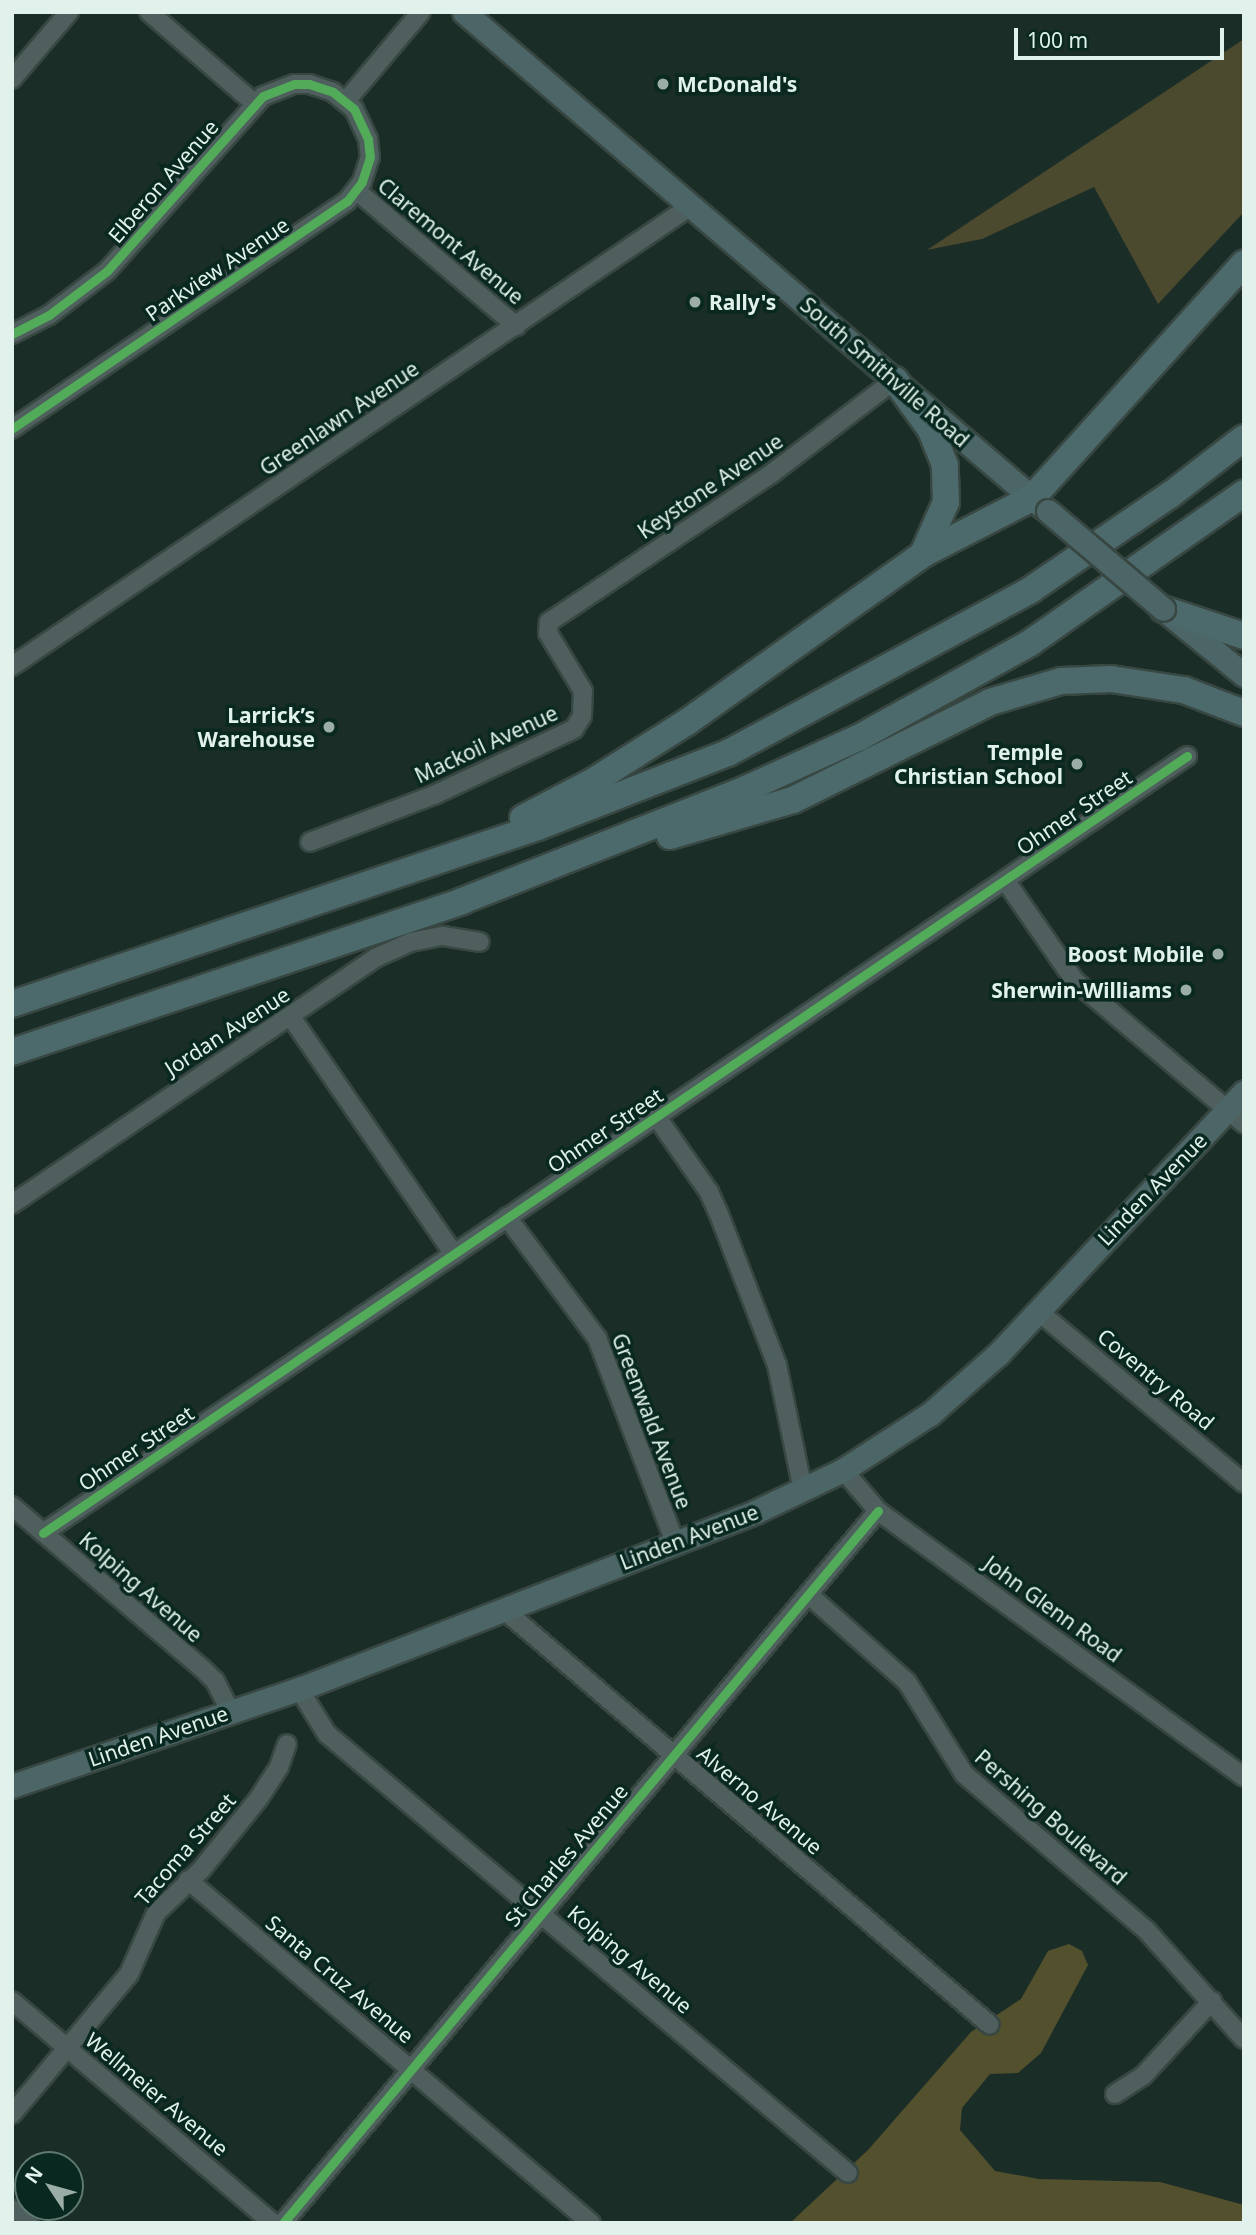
<!DOCTYPE html>
<html>
<head>
<meta charset="utf-8">
<style>
	body { margin:0 }
	#map { position:relative; width:1256px; height:2235px; overflow:hidden; background:#1b2d27; font-family:"Noto Sans",sans-serif }
	div>[style] { position:absolute }
	.green>* { inset:0; background:#4b492e }
	.forest>* { inset:0; background:#53502d }
	.roads { filter:drop-shadow(2px 0 #384742) drop-shadow(-2px 0 #384742) drop-shadow(0 2px #384742) drop-shadow(0 -2px #384742) }
	.minor>* { height:18px; margin:-9px; padding:0 9px; transform-origin:9px; border-radius:9px; background:#4e5f5e }
	.major>* { height:23px; margin:-11.5px; padding:0 11.5px; transform-origin:11.5px; border-radius:11.5px; background:#4c6566 }
	.highway>* { height:26px; margin:-13px; padding:0 13px; transform-origin:13px; border-radius:13px; background:#4c696b }
	.bridges { filter:drop-shadow(2px 0 #384742) drop-shadow(-2px 0 #384742) drop-shadow(0 2px #384742) drop-shadow(0 -2px #384742) }
	.major-bridge>* { height:23px; margin:-11.5px; padding:0 11.5px; transform-origin:11.5px; border-radius:11.5px; background:#4c6566 }
	.cycleway>* { height:9px; margin:-4.5px; padding:0 4.5px; transform-origin:4.5px; border-radius:4.5px; background:#51ab58 }
	.dots>* { width:19px; height:19px; translate:-50% -50%; box-sizing:border-box; border:4px solid #092920; border-radius:50% }
	span { translate:-50% -50%; white-space:nowrap; text-align:center; line-height:1.15; -webkit-text-stroke:7px #092920; paint-order:stroke }
	.poi-label { font-size:21px; color:#e0f2eb; font-weight:700 }
	.left { translate:0 -50%; text-align:left }
	.right { translate:-100% -50%; text-align:right }
	.street-label { font-size:21px; color:#e0f2eb }
	.frame { position:absolute; inset:0; border:14px solid #e0f2eb; pointer-events:none }
	.north { position:absolute; left:14px; top:2151px; width:70px; height:70px; box-sizing:border-box; background:#092920; border:2px solid #5f7971; border-radius:50%; rotate:306deg; font-size:19px; font-weight:700; line-height:28px; text-align:center; color:#e0f2eb }
	.north::after { content:''; display:block; margin:auto; width:24px; height:32px; background:#9bada6; clip-path:polygon(50% 0,100% 100%,50% 72%,0 100%) }
	.scale { position:absolute; left:1014px; top:28px; width:210px; height:32px; box-sizing:border-box; border:4px solid #e0f2eb; border-top:0; padding-left:9px; font-size:21px; line-height:24px; white-space:nowrap; color:#e0f2eb; -webkit-text-stroke:5px #092920; paint-order:stroke }
</style>
</head>
<body>
<div id="map">
	<div class="green">
		<i style="clip-path:polygon(1244px 39px,1244px 212px,1158px 304px,1094px 187px,982px 239px,927px 250px)"></i>
	</div>
	<div class="forest">
		<i style="clip-path:polygon(1069px 1944px,1082px 1951px,1088px 1965px,1041px 2053px,1018px 2073px,990px 2074px,962px 2108px,960px 2130px,995px 2171px,1039px 2179px,1160px 2182px,1244px 2205px,1244px 2223px,790px 2223px,868px 2150px,971px 2032px,1021px 1999px,1048px 1951px)"></i>
	</div>
	<div class="roads">
		<div class="minor">
			<i style="left:149px;top:12px;width:139px;rotate:40.9deg"></i>
			<i style="left:12px;top:79px;width:88px;rotate:-49.6deg"></i>
			<i style="left:346px;top:101px;width:116px;rotate:-49.9deg"></i>
			<i style="left:357px;top:191px;width:209px;rotate:40.3deg"></i>
			<i style="left:12px;top:334px;width:42px;rotate:-27.2deg"></i>
			<i style="left:49px;top:315px;width:73px;rotate:-37.2deg"></i>
			<i style="left:107px;top:271px;width:234px;rotate:-48.3deg"></i>
			<i style="left:263px;top:96px;width:33px;rotate:-21deg"></i>
			<i style="left:294px;top:84px;width:15px"></i>
			<i style="left:309px;top:84px;width:25px;rotate:18deg"></i>
			<i style="left:333px;top:92px;width:27px;rotate:39deg"></i>
			<i style="left:354px;top:109px;width:33px;rotate:65deg"></i>
			<i style="left:368px;top:139px;width:18px;rotate:84deg"></i>
			<i style="left:370px;top:157px;width:26px;rotate:108deg"></i>
			<i style="left:362px;top:182px;width:24px;rotate:128deg"></i>
			<i style="left:347px;top:201px;width:405px;rotate:145.8deg"></i>
			<i style="left:12px;top:666px;width:820px;rotate:-34.12deg"></i>
			<i style="left:310px;top:842px;width:133px;rotate:-20.8deg"></i>
			<i style="left:434px;top:795px;width:155px;rotate:-25.2deg"></i>
			<i style="left:574px;top:729px;width:15px;rotate:-58deg"></i>
			<i style="left:582px;top:716px;width:25px;rotate:-88deg"></i>
			<i style="left:583px;top:691px;width:68px;rotate:-121.1deg"></i>
			<i style="left:548px;top:633px;width:11px;rotate:-85deg"></i>
			<i style="left:549px;top:622px;width:267px;rotate:-33.7deg"></i>
			<i style="left:771px;top:474px;width:156px;rotate:-37.2deg"></i>
			<i style="left:1005px;top:880px;width:123px;rotate:55.3deg"></i>
			<i style="left:1075px;top:981px;width:221px;rotate:40.2deg"></i>
			<i style="left:291px;top:1017px;width:288px;rotate:55.5deg"></i>
			<i style="left:656px;top:1116px;width:93px;rotate:55.1deg"></i>
			<i style="left:709px;top:1192px;width:22px;rotate:66deg"></i>
			<i style="left:718px;top:1212px;width:164px;rotate:68.9deg"></i>
			<i style="left:777px;top:1365px;width:128px;rotate:78.3deg"></i>
			<i style="left:12px;top:1204px;width:439px;rotate:-34.1deg"></i>
			<i style="left:375px;top:958px;width:39px;rotate:-24deg"></i>
			<i style="left:411px;top:942px;width:33px;rotate:-11deg"></i>
			<i style="left:443px;top:936px;width:37px;rotate:9deg"></i>
			<i style="left:507px;top:1217px;width:151px;rotate:53.4deg"></i>
			<i style="left:597px;top:1338px;width:218px;rotate:69.1deg"></i>
			<i style="left:1038px;top:1311px;width:268px;rotate:39.9deg"></i>
			<i style="left:843px;top:1470px;width:54px;rotate:49.5deg"></i>
			<i style="left:878px;top:1511px;width:452px;rotate:36deg"></i>
			<i style="left:12px;top:1506px;width:251px;rotate:40.5deg"></i>
			<i style="left:203px;top:1669px;width:17px;rotate:45deg"></i>
			<i style="left:215px;top:1681px;width:34px;rotate:63deg"></i>
			<i style="left:43px;top:1533px;width:1383px;rotate:-34.18deg"></i>
			<i style="left:809px;top:1595px;width:131px;rotate:41.6deg"></i>
			<i style="left:907px;top:1682px;width:108px;rotate:58.2deg"></i>
			<i style="left:964px;top:1774px;width:241px;rotate:40.6deg"></i>
			<i style="left:1147px;top:1931px;width:145px;rotate:48.1deg"></i>
			<i style="left:503px;top:1609px;width:640px;rotate:40.5deg"></i>
			<i style="left:299px;top:1689px;width:53px;rotate:58.1deg"></i>
			<i style="left:327px;top:1734px;width:681px;rotate:40.12deg"></i>
			<i style="left:188px;top:1880px;width:529px;rotate:40.4deg"></i>
			<i style="left:12px;top:2001px;width:343px;rotate:40.4deg"></i>
			<i style="left:1115px;top:2094px;width:33px;rotate:-33deg"></i>
			<i style="left:1143px;top:2076px;width:102px;rotate:-47.4deg"></i>
			<i style="left:12px;top:2114px;width:182px;rotate:-50.1deg"></i>
			<i style="left:129px;top:1974px;width:67px;rotate:-66.1deg"></i>
			<i style="left:156px;top:1913px;width:62px;rotate:-43.7deg"></i>
			<i style="left:201px;top:1870px;width:92px;rotate:-51.1deg"></i>
			<i style="left:259px;top:1798px;width:37px;rotate:-57deg"></i>
			<i style="left:279px;top:1767px;width:24px;rotate:-71deg"></i>
			<i style="left:12px;top:2209px;width:22px;rotate:39deg"></i>
			<i style="left:283px;top:2223px;width:928px;rotate:-50.12deg"></i>
		</div>
		<div class="major">
			<i style="left:464px;top:12px;width:763px;rotate:40.54deg"></i>
			<i style="left:1168px;top:613px;width:98px;rotate:39.2deg"></i>
			<i style="left:12px;top:1786px;width:303px;rotate:-18.7deg"></i>
			<i style="left:299px;top:1689px;width:489px;rotate:-21.2deg"></i>
			<i style="left:755px;top:1512px;width:98px;rotate:-25.5deg"></i>
			<i style="left:843px;top:1470px;width:103px;rotate:-32.8deg"></i>
			<i style="left:930px;top:1414px;width:91px;rotate:-41.4deg"></i>
			<i style="left:998px;top:1354px;width:359px;rotate:-46.8deg"></i>
		</div>
		<div class="highway">
			<i style="left:923px;top:554px;width:123px;rotate:-27.2deg"></i>
			<i style="left:1032px;top:498px;width:316px;rotate:-47.9deg"></i>
			<i style="left:1163px;top:609px;width:85px;rotate:18.4deg"></i>
			<i style="left:523px;top:818px;width:78px;rotate:-27.6deg"></i>
			<i style="left:592px;top:782px;width:112px;rotate:-32.3deg"></i>
			<i style="left:687px;top:722px;width:290px;rotate:-35.4deg"></i>
			<i style="left:923px;top:554px;width:57px;rotate:-66.1deg"></i>
			<i style="left:946px;top:502px;width:37px;rotate:-92deg"></i>
			<i style="left:945px;top:465px;width:38px;rotate:-112deg"></i>
			<i style="left:931px;top:430px;width:62px;rotate:-125.8deg"></i>
			<i style="left:670px;top:836px;width:128px;rotate:-16.3deg"></i>
			<i style="left:793px;top:800px;width:220px;rotate:-26.4deg"></i>
			<i style="left:990px;top:702px;width:74px;rotate:-16.5deg"></i>
			<i style="left:1061px;top:681px;width:50px;rotate:-2.3deg"></i>
			<i style="left:1111px;top:679px;width:74px;rotate:8.6deg"></i>
			<i style="left:1184px;top:690px;width:64px;rotate:21deg"></i>
			<i style="left:12px;top:1004px;width:555px;rotate:-18.6deg"></i>
			<i style="left:538px;top:827px;width:204px;rotate:-21.3deg"></i>
			<i style="left:728px;top:753px;width:345px;rotate:-28.3deg"></i>
			<i style="left:1032px;top:589px;width:167px;rotate:-34.3deg"></i>
			<i style="left:1170px;top:495px;width:93px;rotate:-37.6deg"></i>
			<i style="left:12px;top:1052px;width:475px;rotate:-18.5deg"></i>
			<i style="left:462px;top:901px;width:305px;rotate:-21.5deg"></i>
			<i style="left:746px;top:789px;width:125px;rotate:-24.5deg"></i>
			<i style="left:860px;top:737px;width:194px;rotate:-28.9deg"></i>
			<i style="left:1030px;top:643px;width:261px;rotate:-35deg"></i>
		</div>
	</div>
	<div class="bridges">
		<div class="major-bridge">
			<i style="left:1048px;top:511px;width:151px;rotate:40.4deg"></i>
		</div>
	</div>
	<div class="cycleway">
		<i style="left:12px;top:334px;width:42px;rotate:-27.2deg"></i>
		<i style="left:49px;top:315px;width:73px;rotate:-37.2deg"></i>
		<i style="left:107px;top:271px;width:234px;rotate:-48.3deg"></i>
		<i style="left:263px;top:96px;width:33px;rotate:-21deg"></i>
		<i style="left:294px;top:84px;width:15px"></i>
		<i style="left:309px;top:84px;width:25px;rotate:18deg"></i>
		<i style="left:333px;top:92px;width:27px;rotate:39deg"></i>
		<i style="left:354px;top:109px;width:33px;rotate:65deg"></i>
		<i style="left:368px;top:139px;width:18px;rotate:84deg"></i>
		<i style="left:370px;top:157px;width:26px;rotate:108deg"></i>
		<i style="left:362px;top:182px;width:24px;rotate:128deg"></i>
		<i style="left:347px;top:201px;width:405px;rotate:145.8deg"></i>
		<i style="left:43px;top:1533px;width:1383px;rotate:-34.18deg"></i>
		<i style="left:283px;top:2223px;width:928px;rotate:-50.12deg"></i>
	</div>
	<div class="dots">
		<i style="left:663px;top:84px;background:#9bada6"></i>
		<i style="left:695px;top:302px;background:#9bada6"></i>
		<i style="left:329px;top:727px;background:#9bada6"></i>
		<i style="left:1077px;top:764px;background:#9bada6"></i>
		<i style="left:1218px;top:954px;background:#9bada6"></i>
		<i style="left:1186px;top:990px;background:#9bada6"></i>
	</div>
	<div class="poi-label">
		<span class="left" style="left:677px;top:84px">McDonald's</span>
		<span class="left" style="left:709px;top:302px">Rally's</span>
		<span class="right" style="left:315px;top:727px">Larrick’s<br>Warehouse</span>
		<span class="right" style="left:1063px;top:764px">Temple<br>Christian School</span>
		<span class="right" style="left:1204px;top:954px">Boost Mobile</span>
		<span class="right" style="left:1172px;top:990px">Sherwin-Williams</span>
	</div>
	<div class="street-label">
		<span style="left:163px;top:181px;rotate:-49deg">Elberon Avenue</span>
		<span style="left:451px;top:241px;rotate:40deg">Claremont Avenue</span>
		<span style="left:217px;top:269px;rotate:-34deg">Parkview Avenue</span>
		<span style="left:885px;top:372px;rotate:41deg">South Smithville Road</span>
		<span style="left:339px;top:418px;rotate:-34deg">Greenlawn Avenue</span>
		<span style="left:710px;top:486px;rotate:-34deg">Keystone Avenue</span>
		<span style="left:486px;top:744px;rotate:-25deg">Mackoil Avenue</span>
		<span style="left:1074px;top:812px;rotate:-34deg">Ohmer Street</span>
		<span style="left:227px;top:1031px;rotate:-33deg">Jordan Avenue</span>
		<span style="left:605px;top:1130px;rotate:-34deg">Ohmer Street</span>
		<span style="left:1152px;top:1189px;rotate:-46deg">Linden Avenue</span>
		<span style="left:1156px;top:1379px;rotate:40deg">Coventry Road</span>
		<span style="left:652px;top:1421px;rotate:69deg">Greenwald Avenue</span>
		<span style="left:136px;top:1448px;rotate:-34deg">Ohmer Street</span>
		<span style="left:689px;top:1537px;rotate:-21deg">Linden Avenue</span>
		<span style="left:141px;top:1587px;rotate:41deg">Kolping Avenue</span>
		<span style="left:1053px;top:1609px;rotate:36deg">John Glenn Road</span>
		<span style="left:158px;top:1736px;rotate:-19deg">Linden Avenue</span>
		<span style="left:760px;top:1800px;rotate:40deg">Alverno Avenue</span>
		<span style="left:1051px;top:1817px;rotate:41deg">Pershing Boulevard</span>
		<span style="left:185px;top:1849px;rotate:-49deg">Tacoma Street</span>
		<span style="left:566px;top:1855px;rotate:-50deg">St Charles Avenue</span>
		<span style="left:630px;top:1959px;rotate:40deg">Kolping Avenue</span>
		<span style="left:340px;top:1979px;rotate:40deg">Santa Cruz Avenue</span>
		<span style="left:157px;top:2094px;rotate:40deg">Wellmeier Avenue</span>
	</div>
	<div class="frame"></div>
	<div class="north">N</div>
	<div class="scale">100 m</div>
</div>
</body>
</html>
